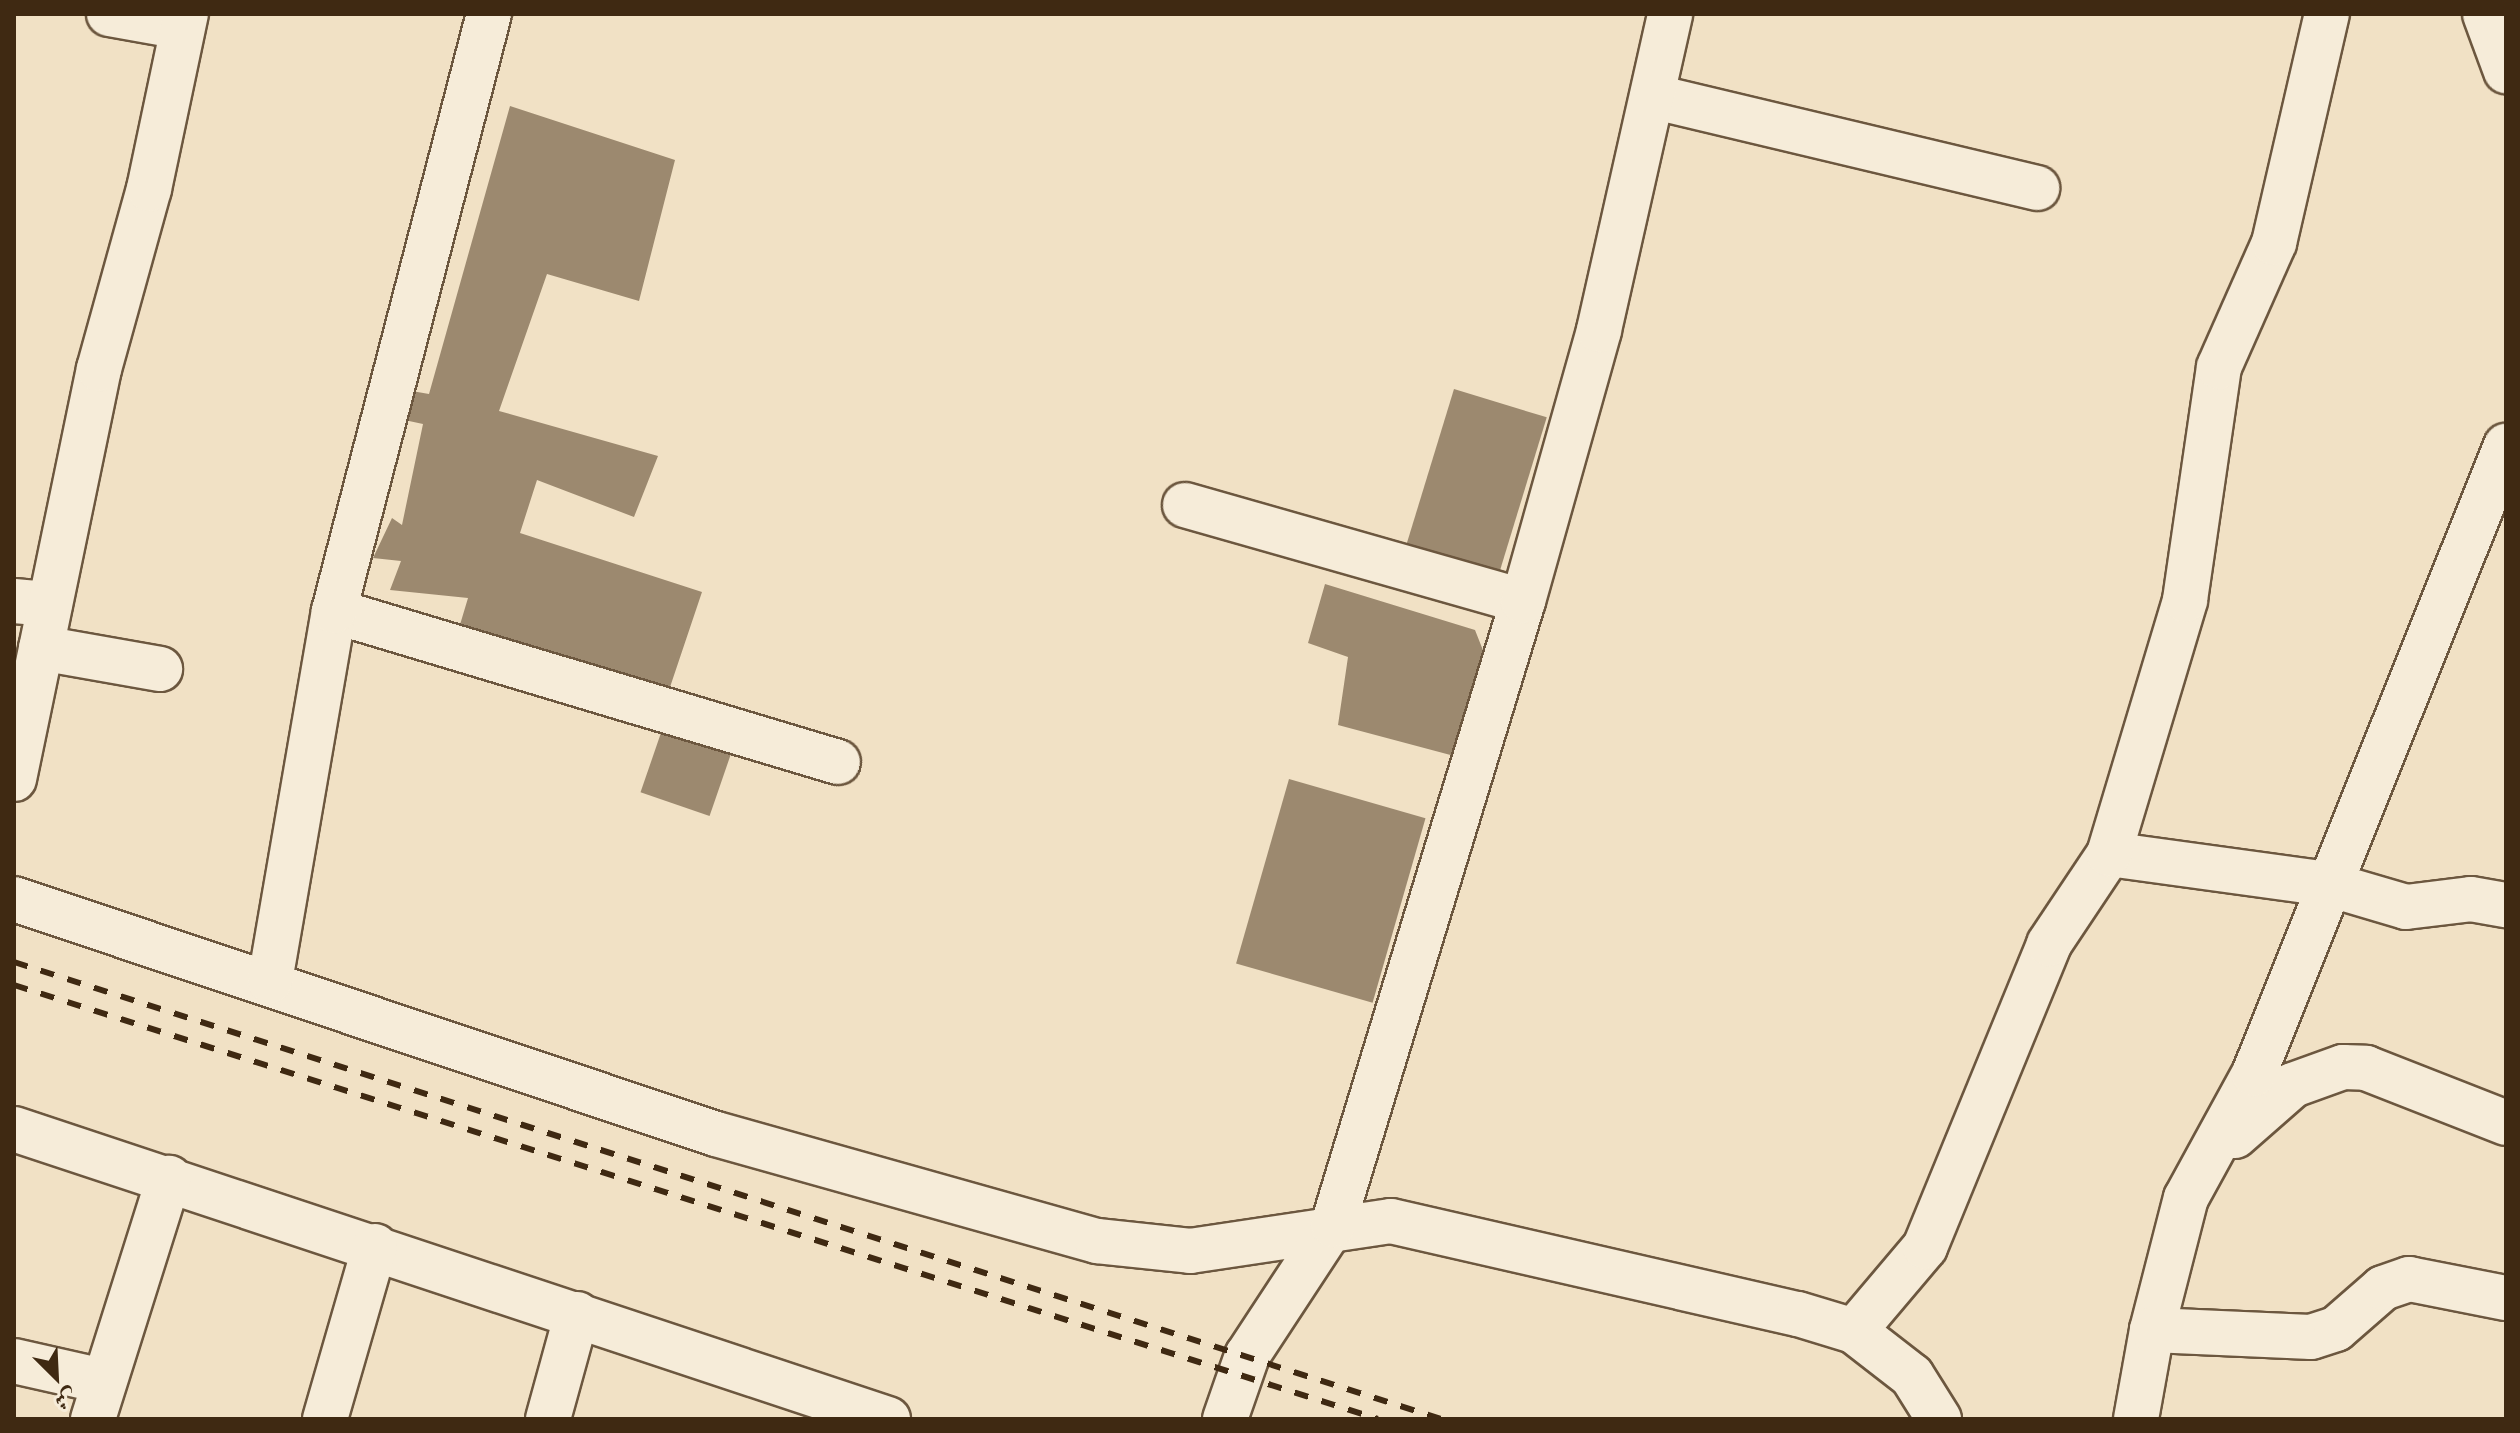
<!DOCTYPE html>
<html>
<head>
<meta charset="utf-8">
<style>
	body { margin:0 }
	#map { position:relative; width:2520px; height:1433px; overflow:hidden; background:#f1e1c5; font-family:"IM FELL Double Pica",Amiri,serif }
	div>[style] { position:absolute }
	.building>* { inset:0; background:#9c896f; transform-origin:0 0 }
	.roads { filter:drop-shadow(2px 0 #6c573f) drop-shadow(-2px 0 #6c573f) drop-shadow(0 2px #6c573f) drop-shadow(0 -2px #6c573f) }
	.minor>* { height:44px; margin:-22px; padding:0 22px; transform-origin:22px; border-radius:22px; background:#f6ecd9 }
	.rail>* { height:6px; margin-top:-3px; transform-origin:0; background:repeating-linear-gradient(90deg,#3f2912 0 14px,transparent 0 28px) }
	span { translate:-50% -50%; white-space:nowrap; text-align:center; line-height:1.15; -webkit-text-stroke:7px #f6ecd9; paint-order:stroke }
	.frame { position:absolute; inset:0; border:16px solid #3f2912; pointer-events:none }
	.north { position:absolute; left:16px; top:1337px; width:80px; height:80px; -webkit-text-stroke:6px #f6ecd9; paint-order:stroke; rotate:156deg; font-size:22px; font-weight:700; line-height:32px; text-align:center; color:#3f2912 }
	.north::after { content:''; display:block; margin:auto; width:28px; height:36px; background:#3f2912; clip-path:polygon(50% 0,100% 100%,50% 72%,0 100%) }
</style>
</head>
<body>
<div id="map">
	<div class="building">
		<i style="clip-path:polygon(510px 106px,675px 160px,639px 301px,547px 274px,499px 411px,658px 456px,634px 517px,537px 480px,520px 533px,702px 592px,665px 702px,459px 628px,468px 598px,390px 590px,401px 561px,373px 558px,392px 518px,402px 525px,423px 424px,395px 418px,406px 390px,429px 394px)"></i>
		<i style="left:1454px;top:389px;width:97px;height:171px;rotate:17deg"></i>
		<i style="clip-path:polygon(1325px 584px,1475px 630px,1488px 663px,1458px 757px,1338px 725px,1348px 657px,1308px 643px)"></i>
		<i style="left:663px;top:727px;width:73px;height:69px;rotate:19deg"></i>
		<i style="left:1289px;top:779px;width:142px;height:192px;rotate:16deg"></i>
	</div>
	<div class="roads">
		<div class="minor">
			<i style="left:109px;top:14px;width:74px;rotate:10.1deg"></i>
			<i style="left:2485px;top:14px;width:61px;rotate:69.8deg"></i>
			<i style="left:1655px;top:97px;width:393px;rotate:13.4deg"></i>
			<i style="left:1185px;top:505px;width:351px;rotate:15.9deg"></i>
			<i style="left:14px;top:601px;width:36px;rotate:5deg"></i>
			<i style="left:334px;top:611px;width:526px;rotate:16.68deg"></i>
			<i style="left:41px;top:648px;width:121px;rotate:10deg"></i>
			<i style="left:14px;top:779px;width:419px;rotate:-78.3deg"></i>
			<i style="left:99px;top:369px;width:187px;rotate:-74.5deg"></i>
			<i style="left:149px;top:189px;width:179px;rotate:-78.1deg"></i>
			<i style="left:2109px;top:854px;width:221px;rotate:7.8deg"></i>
			<i style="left:2328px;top:884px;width:81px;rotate:16.4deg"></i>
			<i style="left:2406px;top:907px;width:65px;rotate:-7deg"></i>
			<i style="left:2471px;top:899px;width:36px;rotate:10deg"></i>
			<i style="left:14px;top:899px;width:740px;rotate:18.51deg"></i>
			<i style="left:716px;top:1134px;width:396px;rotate:15.7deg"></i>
			<i style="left:1097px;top:1241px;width:94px;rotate:6.1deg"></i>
			<i style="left:1190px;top:1251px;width:203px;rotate:-8.5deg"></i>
			<i style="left:1391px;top:1221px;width:417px;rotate:12.9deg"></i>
			<i style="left:1798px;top:1314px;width:59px;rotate:16.9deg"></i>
			<i style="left:1854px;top:1331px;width:73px;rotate:37.8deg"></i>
			<i style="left:1912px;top:1376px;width:51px;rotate:57.9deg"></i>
			<i style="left:270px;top:981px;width:375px;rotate:-80.2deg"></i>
			<i style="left:334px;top:611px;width:617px;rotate:-75.45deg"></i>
			<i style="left:14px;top:1129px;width:921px;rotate:18.36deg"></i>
			<i style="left:2235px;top:1136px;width:77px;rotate:-41.3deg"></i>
			<i style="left:2293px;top:1085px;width:53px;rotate:-19.8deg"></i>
			<i style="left:2343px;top:1067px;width:23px;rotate:2deg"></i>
			<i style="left:2366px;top:1068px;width:150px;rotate:21.4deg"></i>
			<i style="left:2152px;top:1330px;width:136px;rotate:-75.6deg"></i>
			<i style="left:2186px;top:1198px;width:141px;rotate:-61.3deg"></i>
			<i style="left:2254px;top:1074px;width:677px;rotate:-68.14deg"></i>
			<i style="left:1854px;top:1331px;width:110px;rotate:-49.8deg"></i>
			<i style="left:1925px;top:1247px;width:327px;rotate:-67.7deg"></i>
			<i style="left:2049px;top:944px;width:108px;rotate:-56.3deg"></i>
			<i style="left:2109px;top:854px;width:265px;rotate:-73.3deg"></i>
			<i style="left:2185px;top:600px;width:235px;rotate:-81.7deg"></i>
			<i style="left:2219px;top:367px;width:136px;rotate:-66.1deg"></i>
			<i style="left:2274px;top:243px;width:235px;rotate:-77deg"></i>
			<i style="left:14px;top:1361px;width:91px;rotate:12.7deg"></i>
			<i style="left:93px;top:1419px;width:253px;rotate:-72.5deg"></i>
			<i style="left:325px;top:1419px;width:180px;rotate:-73.9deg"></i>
			<i style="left:548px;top:1419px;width:109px;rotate:-74.6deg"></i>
			<i style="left:1225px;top:1419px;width:67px;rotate:-70.8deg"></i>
			<i style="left:1247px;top:1356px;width:157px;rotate:-56.7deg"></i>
			<i style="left:1333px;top:1225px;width:652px;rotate:-73.07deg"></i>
			<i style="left:1523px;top:601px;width:281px;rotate:-74.3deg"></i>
			<i style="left:1599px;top:330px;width:324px;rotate:-77.3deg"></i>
			<i style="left:2136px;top:1419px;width:90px;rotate:-79.8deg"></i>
			<i style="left:2152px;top:1330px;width:159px;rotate:2.5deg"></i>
			<i style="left:2311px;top:1337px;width:26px;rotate:-18deg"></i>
			<i style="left:2336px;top:1329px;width:62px;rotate:-41.1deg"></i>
			<i style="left:2383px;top:1288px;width:28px;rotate:-19deg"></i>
			<i style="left:2409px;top:1279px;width:99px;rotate:11.1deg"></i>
		</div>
	</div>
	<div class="rail">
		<i style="left:14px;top:962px;width:1498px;rotate:17.76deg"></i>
		<i style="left:14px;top:985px;width:1431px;rotate:17.65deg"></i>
	</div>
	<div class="frame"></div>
	<div class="north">ش</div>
</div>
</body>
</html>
